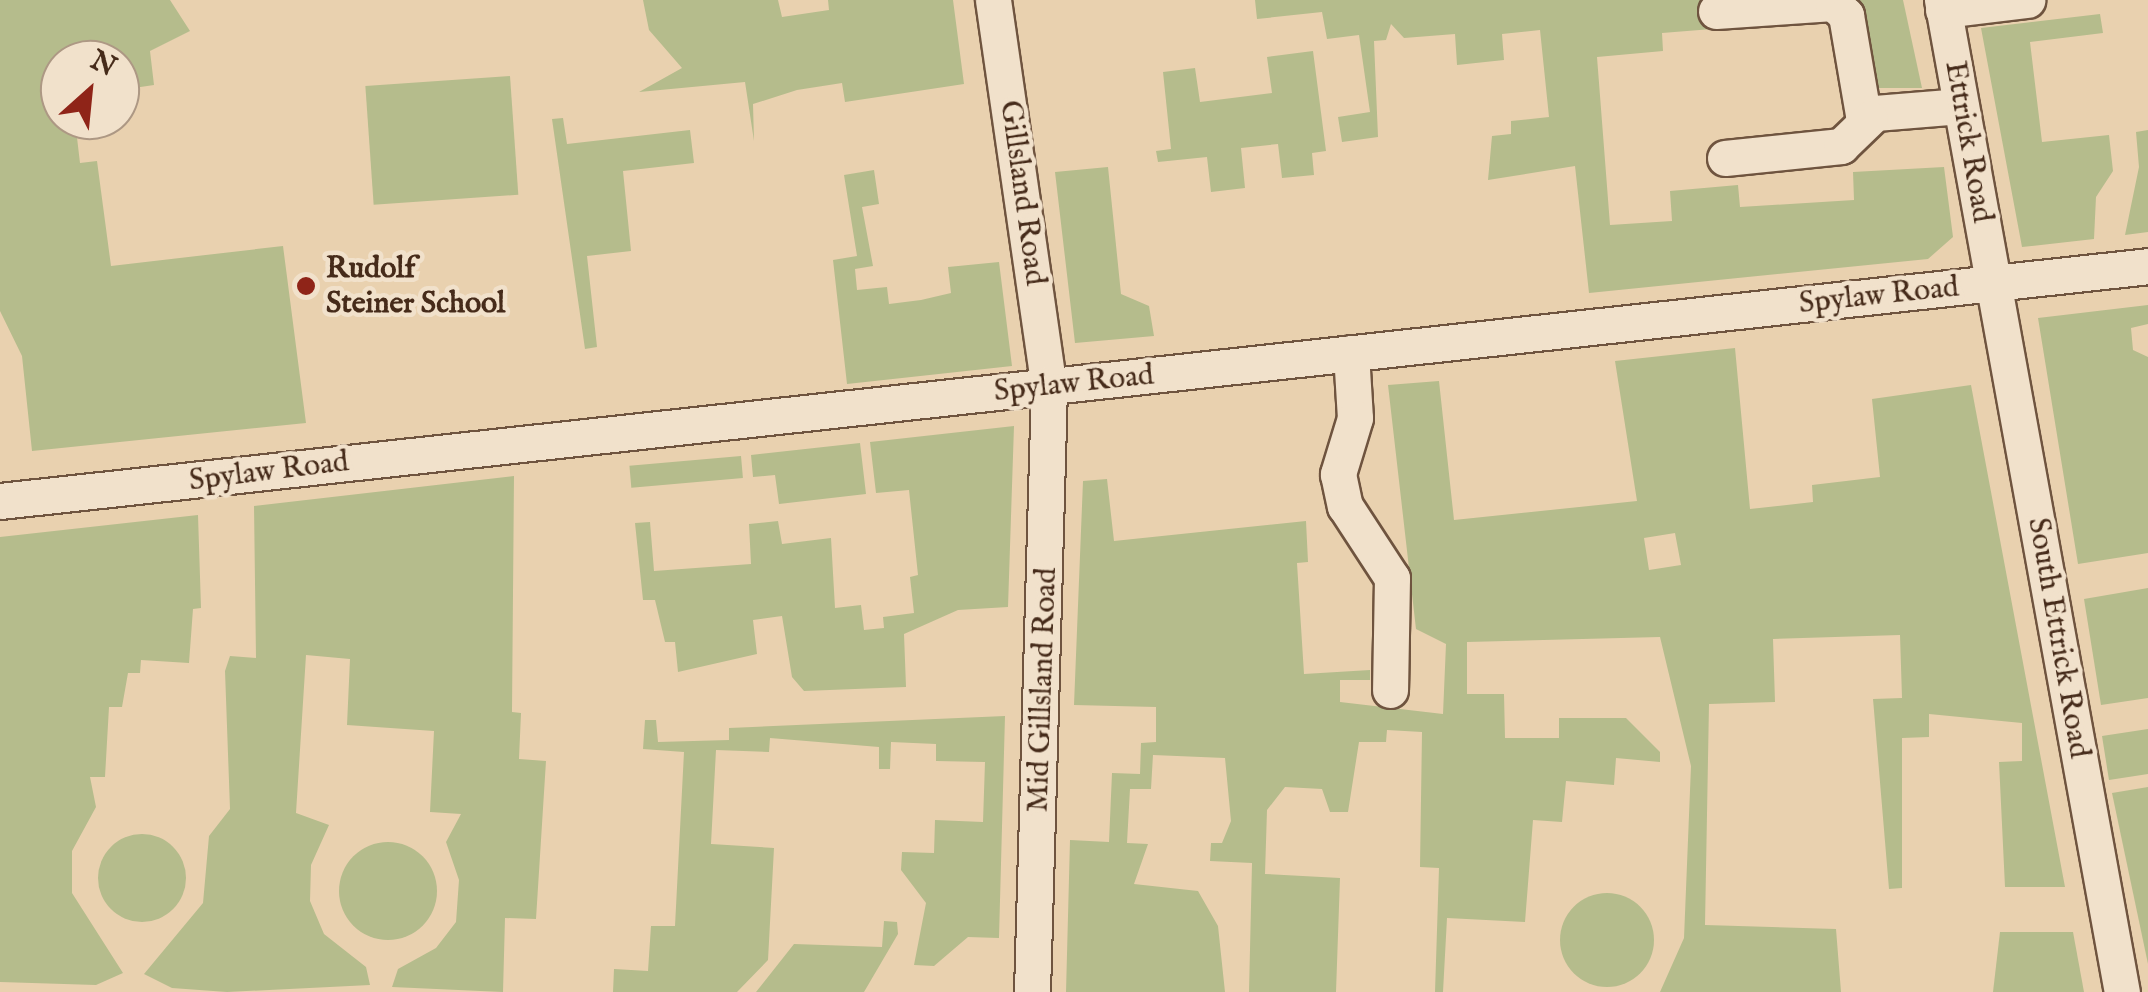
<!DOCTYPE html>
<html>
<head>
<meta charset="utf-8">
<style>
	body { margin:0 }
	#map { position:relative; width:2148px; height:992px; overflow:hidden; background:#e9d1af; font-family:"IM FELL English",serif }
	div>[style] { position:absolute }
	.green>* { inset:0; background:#b5bc8c; transform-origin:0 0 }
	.round { border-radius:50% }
	.roads { filter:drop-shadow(2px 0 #6f543f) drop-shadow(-2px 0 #6f543f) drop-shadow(0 2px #6f543f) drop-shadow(0 -2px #6f543f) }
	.minor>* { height:35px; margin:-17.5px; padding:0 17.5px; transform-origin:17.5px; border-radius:17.5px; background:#f1e1cb }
	.dots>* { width:28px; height:28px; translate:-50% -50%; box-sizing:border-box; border:5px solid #f1e1cb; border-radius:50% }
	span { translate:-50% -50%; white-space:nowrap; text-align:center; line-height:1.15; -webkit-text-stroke:9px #f1e1cb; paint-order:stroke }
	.street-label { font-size:30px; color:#462b1a }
	.poi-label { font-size:30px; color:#462b1a; font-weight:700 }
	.left { translate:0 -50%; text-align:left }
	.north { position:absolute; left:40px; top:40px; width:100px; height:100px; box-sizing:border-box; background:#f1e1cb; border:2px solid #ad9884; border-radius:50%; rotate:27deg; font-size:28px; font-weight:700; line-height:40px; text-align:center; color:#462b1a }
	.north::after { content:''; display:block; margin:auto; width:35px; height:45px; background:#8f2418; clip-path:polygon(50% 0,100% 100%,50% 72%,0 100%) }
</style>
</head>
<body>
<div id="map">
	<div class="green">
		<i style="clip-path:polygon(0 0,170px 0,190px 31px,150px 51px,154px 85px,120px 90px,120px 60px,60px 60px,60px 120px,98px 120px,76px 129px,80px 163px,97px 161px,111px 266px,283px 246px,306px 423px,32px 451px,22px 356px,0 311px)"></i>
		<i style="clip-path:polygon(643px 0,778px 0,782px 17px,829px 10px,828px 0,953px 0,964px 84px,845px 102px,842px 83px,797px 90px,753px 104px,754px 141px,745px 82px,639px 92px,682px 68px,649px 30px)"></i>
		<i style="clip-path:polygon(1255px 0,1708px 0,1712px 29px,1662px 33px,1663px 51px,1597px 57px,1610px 225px,1672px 221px,1670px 191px,1738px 185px,1740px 207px,1854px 200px,1853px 172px,1944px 167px,1953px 237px,1928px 259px,1589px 293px,1575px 166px,1488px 180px,1492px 136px,1511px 134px,1511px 121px,1549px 117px,1540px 30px,1502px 34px,1504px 60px,1457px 65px,1455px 34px,1404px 38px,1391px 24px,1386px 40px,1374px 41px,1378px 137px,1342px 142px,1338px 117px,1370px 112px,1359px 35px,1327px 39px,1322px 12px,1257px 19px)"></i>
		<i style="clip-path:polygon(1854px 0,1903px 0,1922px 88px,1875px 88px)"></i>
		<i style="clip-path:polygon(2100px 14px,2103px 33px,2030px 42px,2042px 142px,2109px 135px,2113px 171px,2096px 197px,2094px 239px,2022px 247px,1981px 28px)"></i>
		<i style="clip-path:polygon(1313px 51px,1326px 151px,1312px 153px,1314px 175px,1282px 178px,1278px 144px,1241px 148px,1245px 188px,1211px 192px,1207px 157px,1158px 162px,1156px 151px,1171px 149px,1163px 72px,1195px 68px,1200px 102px,1272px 93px,1267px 57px)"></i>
		<i style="left:510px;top:76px;width:119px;height:145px;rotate:86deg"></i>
		<i style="clip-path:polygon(563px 118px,567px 144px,690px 130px,694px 163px,623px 171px,631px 251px,587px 256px,597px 347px,585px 349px,552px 119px)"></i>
		<i style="clip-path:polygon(2148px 130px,2148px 232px,2125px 235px,2139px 167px,2136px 132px)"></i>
		<i style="clip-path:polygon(1108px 167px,1121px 294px,1149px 306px,1154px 336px,1075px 343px,1055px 172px)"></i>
		<i style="clip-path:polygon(874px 170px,879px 204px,862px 207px,873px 266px,855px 269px,857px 290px,887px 287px,889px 304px,921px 300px,951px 293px,948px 267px,999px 262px,1012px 366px,847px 384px,833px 260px,857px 256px,844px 175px)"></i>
		<i style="clip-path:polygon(2148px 305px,2148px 324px,2131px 328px,2133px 350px,2148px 357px,2148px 553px,2078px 564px,2038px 318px)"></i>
		<i style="clip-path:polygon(evenodd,1735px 348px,1750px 509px,1813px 502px,1812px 485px,1880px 477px,1872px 399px,1971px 385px,2065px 887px,2005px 887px,1999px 762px,2022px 761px,2022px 723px,1929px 714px,1929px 737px,1902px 738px,1902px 888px,1889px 889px,1873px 699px,1902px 698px,1900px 635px,1773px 639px,1775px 702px,1709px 704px,1705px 925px,1836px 929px,1841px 992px,1660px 992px,1684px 938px,1691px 766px,1660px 637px,1467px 642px,1467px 694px,1504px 694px,1505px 738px,1559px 738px,1559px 718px,1626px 718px,1660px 752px,1660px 762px,1616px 758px,1614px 785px,1566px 781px,1562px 822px,1533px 820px,1525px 922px,1447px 918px,1443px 992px,1435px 992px,1439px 868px,1420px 867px,1422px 732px,1387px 730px,1386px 742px,1359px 742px,1348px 812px,1330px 812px,1322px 789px,1285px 787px,1267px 810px,1265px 874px,1340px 878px,1336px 992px,1249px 992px,1252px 863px,1210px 861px,1211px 843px,1222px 843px,1231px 821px,1225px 758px,1153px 755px,1151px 789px,1130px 789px,1127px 843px,1148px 844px,1134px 884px,1198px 891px,1218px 926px,1225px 992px,1066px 992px,1070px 840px,1109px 842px,1112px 773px,1140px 774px,1141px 743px,1156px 742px,1156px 707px,1074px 705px,1083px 481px,1107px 479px,1114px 541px,1306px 521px,1308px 562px,1297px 563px,1304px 674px,1370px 670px,1370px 680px,1340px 680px,1340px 702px,1443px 714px,1446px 644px,1416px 629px,1388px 385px,1439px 381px,1454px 520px,1637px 501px,1615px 361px,1735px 348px,1675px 533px,1681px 565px,1649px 570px,1644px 538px,1675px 533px)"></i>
		<i style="clip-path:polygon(1014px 426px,1008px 607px,958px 610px,904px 634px,906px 687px,804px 691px,792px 677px,782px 616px,753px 620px,757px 654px,678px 672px,675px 642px,665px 642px,655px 600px,643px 600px,635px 523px,650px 522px,654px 571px,751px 564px,749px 524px,778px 521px,782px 544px,831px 538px,835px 608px,861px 605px,864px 630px,884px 628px,883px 617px,914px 613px,910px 577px,918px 575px,909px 490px,876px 493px,870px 442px)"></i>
		<i style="clip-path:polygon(860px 443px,866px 494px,779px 504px,775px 475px,753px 477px,751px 455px)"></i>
		<i style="left:741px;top:456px;width:22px;height:112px;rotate:85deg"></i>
		<i style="clip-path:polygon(514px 476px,512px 712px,521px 713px,519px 759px,546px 761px,536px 919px,505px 918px,503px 992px,392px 987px,398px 969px,436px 948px,456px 922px,459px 880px,446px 842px,461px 814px,430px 812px,434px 731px,347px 725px,350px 659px,306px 655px,296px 813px,329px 825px,311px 865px,310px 901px,324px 934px,366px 967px,370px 985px,227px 992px,172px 988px,144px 974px,203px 903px,209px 836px,230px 809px,225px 671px,230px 656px,256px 658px,254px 506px)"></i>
		<i style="clip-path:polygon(198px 515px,201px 608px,193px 609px,189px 663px,141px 660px,140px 673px,128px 673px,122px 707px,109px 707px,105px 777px,90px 777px,96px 807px,72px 851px,72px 893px,123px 973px,96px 985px,0 982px,0 537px)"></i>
		<i style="clip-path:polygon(2148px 588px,2148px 698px,2101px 705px,2084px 599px)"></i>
		<i style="clip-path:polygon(1005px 716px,999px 938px,968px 937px,934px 966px,914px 965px,926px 903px,901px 870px,902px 852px,934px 853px,935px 820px,983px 822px,985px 762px,936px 761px,936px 744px,891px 742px,890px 769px,879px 769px,879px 747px,770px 738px,769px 752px,716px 750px,711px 844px,774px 848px,768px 960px,737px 992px,613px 992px,614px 969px,648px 971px,651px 926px,675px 926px,684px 752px,643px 749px,645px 720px,656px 720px,658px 742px,729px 740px,729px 728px)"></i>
		<i style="clip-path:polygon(2148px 729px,2148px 774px,2109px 780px,2102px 736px)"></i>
		<i style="clip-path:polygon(2148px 787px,2148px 964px,2112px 793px)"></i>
		<i class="round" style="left:98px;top:834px;width:88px;height:88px"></i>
		<i class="round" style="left:339px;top:842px;width:98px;height:98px"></i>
		<i class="round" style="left:1560px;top:893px;width:94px;height:94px"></i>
		<i style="clip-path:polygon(884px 921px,897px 922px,898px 934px,864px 992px,756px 992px,794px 944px,882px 947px)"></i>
		<i style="clip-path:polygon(2000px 932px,2073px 932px,2084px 992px,1993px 992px)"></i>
	</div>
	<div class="roads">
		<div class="minor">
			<i style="left:993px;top:0;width:391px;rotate:81.8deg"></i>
			<i style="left:1049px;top:387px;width:605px;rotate:91.61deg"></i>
			<i style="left:1942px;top:0;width:1008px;rotate:79.72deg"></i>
			<i style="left:1943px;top:10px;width:85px;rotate:-6.8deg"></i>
			<i style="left:1716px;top:11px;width:117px;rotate:-3.9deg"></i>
			<i style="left:1833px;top:3px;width:18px;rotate:43deg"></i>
			<i style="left:1846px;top:15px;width:100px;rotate:80.3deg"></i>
			<i style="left:1863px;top:114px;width:98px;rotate:-4.7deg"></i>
			<i style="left:1725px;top:158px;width:117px;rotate:-5.9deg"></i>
			<i style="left:1841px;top:146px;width:40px;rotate:-44deg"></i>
			<i style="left:1351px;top:353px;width:65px;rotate:86.5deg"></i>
			<i style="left:1355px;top:418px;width:59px;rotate:106.9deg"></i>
			<i style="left:1338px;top:474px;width:33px;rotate:78deg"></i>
			<i style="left:1345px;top:506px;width:86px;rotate:56.9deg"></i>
			<i style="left:1392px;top:578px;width:112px;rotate:91deg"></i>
			<i style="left:0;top:501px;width:2161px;rotate:-6.24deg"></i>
		</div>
	</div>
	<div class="dots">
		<i style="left:306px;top:286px;background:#8f2418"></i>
	</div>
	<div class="street-label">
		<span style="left:1968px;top:142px;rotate:80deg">Ettrick Road</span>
		<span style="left:1022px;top:193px;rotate:82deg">Gillsland Road</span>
		<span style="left:1879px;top:296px;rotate:-6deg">Spylaw Road</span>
		<span style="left:1074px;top:384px;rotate:-6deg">Spylaw Road</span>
		<span style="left:269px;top:472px;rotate:-7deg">Spylaw Road</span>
		<span style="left:2058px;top:638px;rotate:80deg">South Ettrick Road</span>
		<span style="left:1043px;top:690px;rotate:-88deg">Mid Gillsland Road</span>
	</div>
	<div class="poi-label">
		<span class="left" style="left:326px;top:286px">Rudolf<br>Steiner School</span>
	</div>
	<div class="north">N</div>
</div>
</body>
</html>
